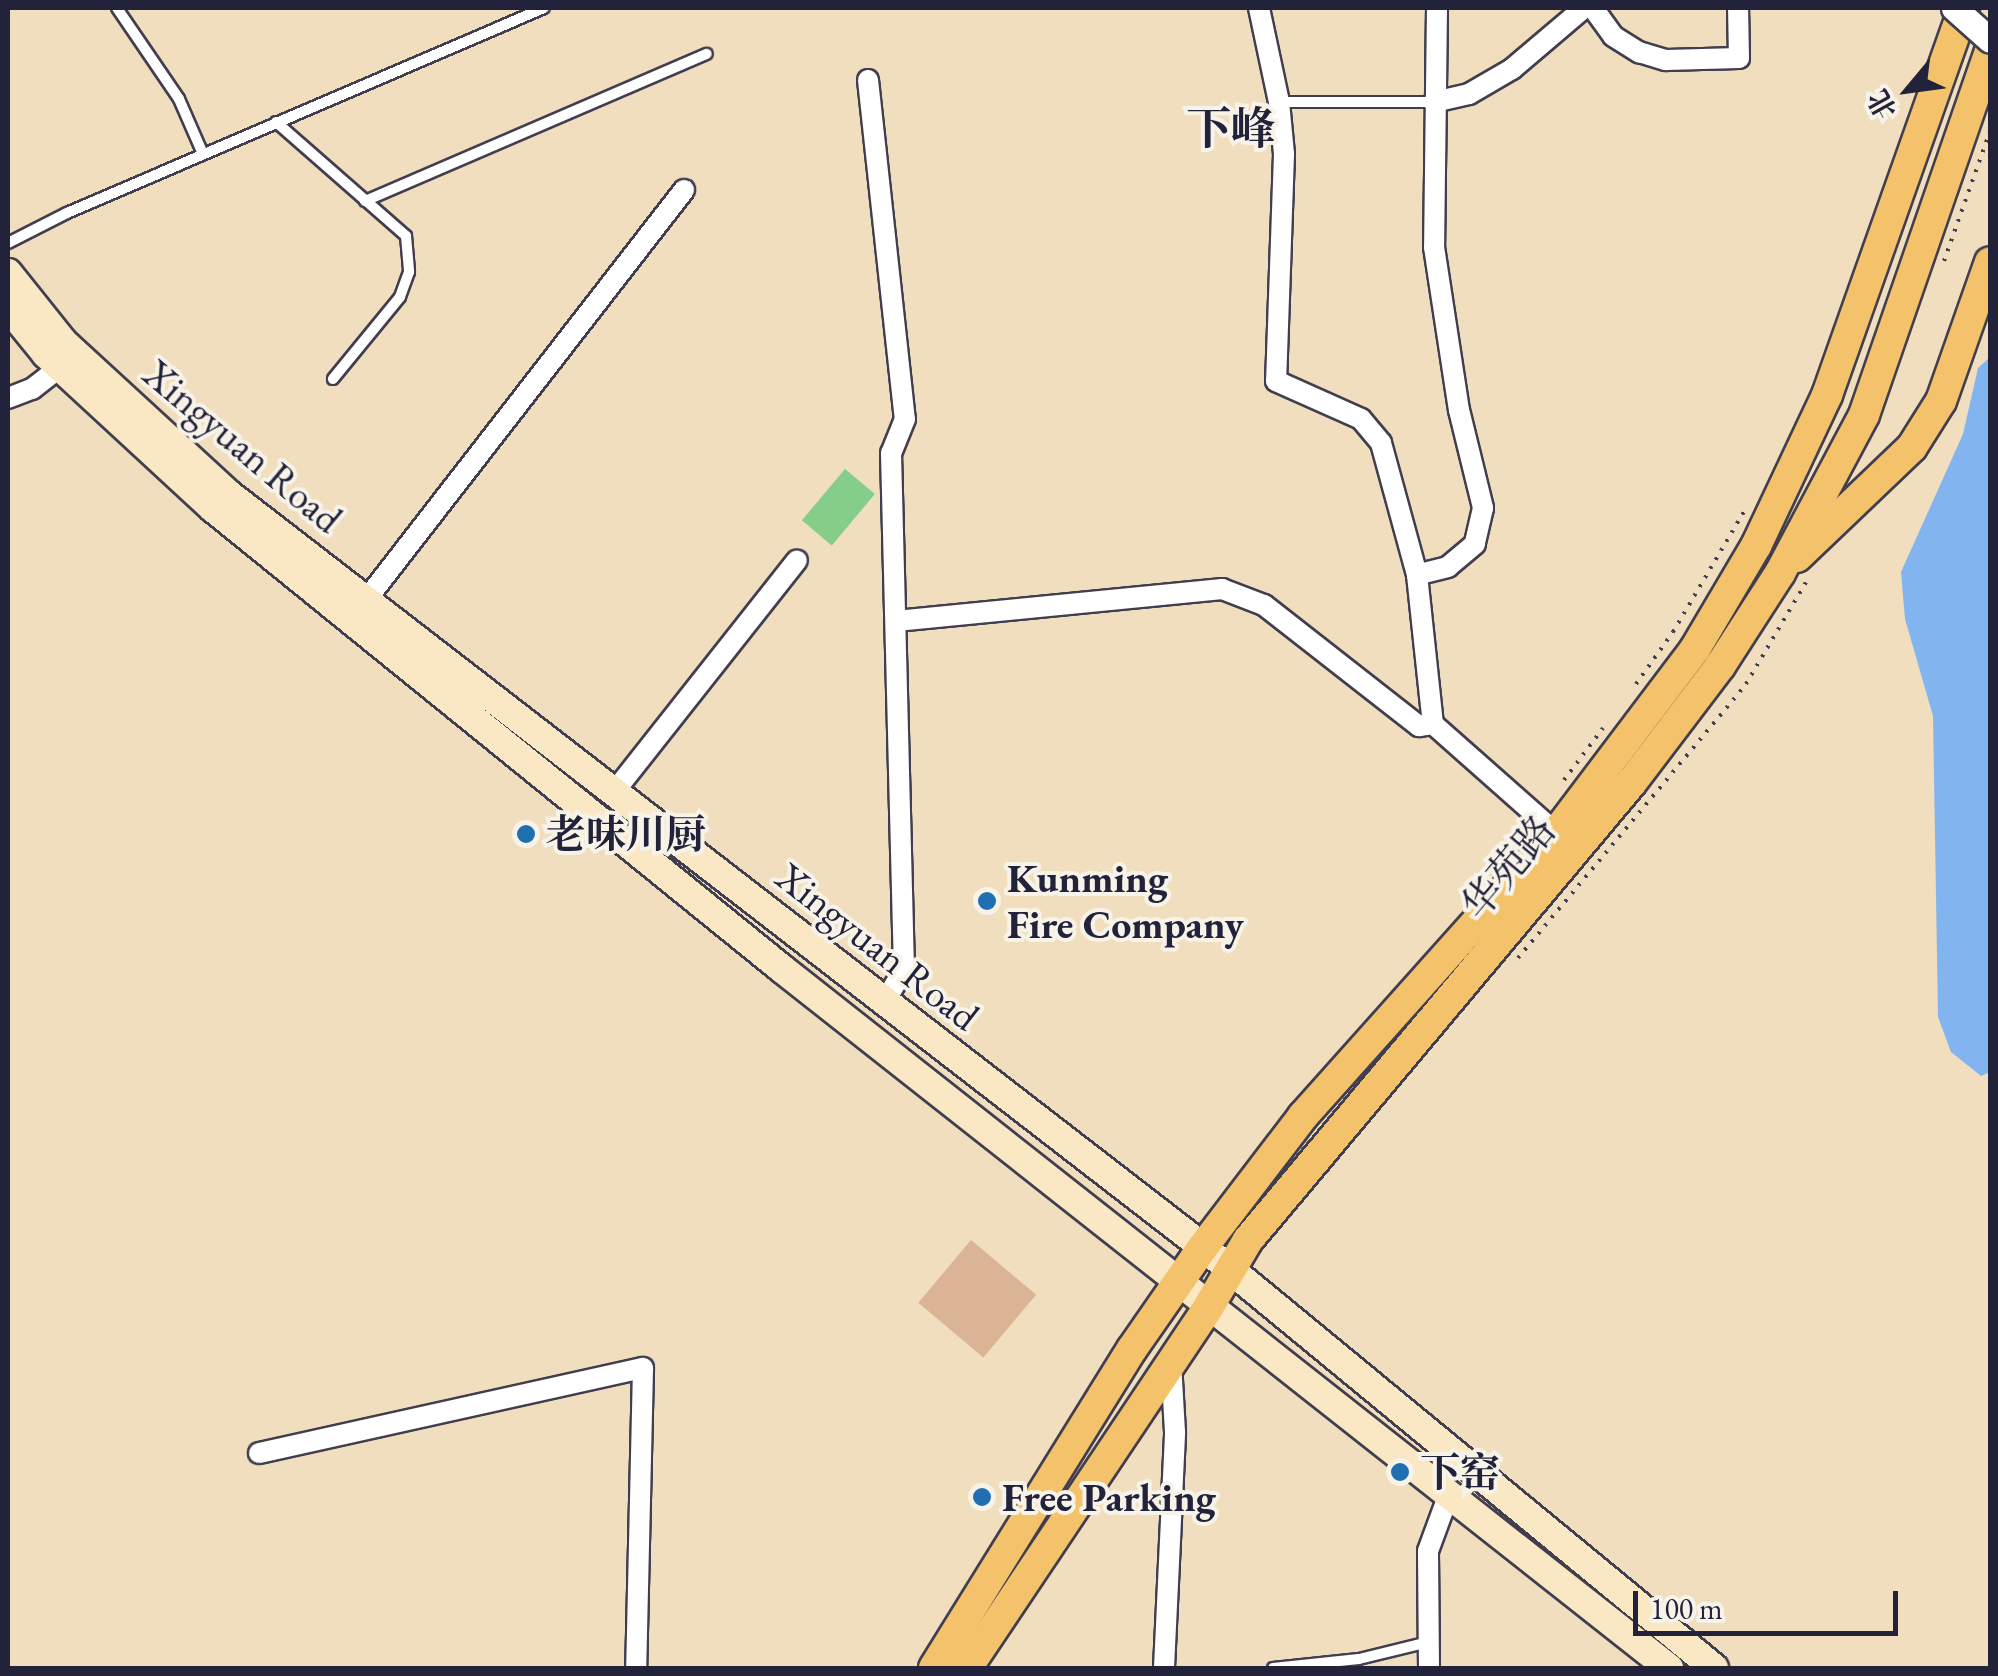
<!DOCTYPE html>
<html>
<head>
<meta charset="utf-8">
<style>
	body { margin:0 }
	#map { position:relative; width:1998px; height:1676px; overflow:hidden; background:#f0debe; font-family:"EB Garamond","Noto Serif SC",serif }
	div>[style] { position:absolute }
	.green>* { inset:0; background:#85ce8a; transform-origin:0 0 }
	.water>* { inset:0; background:#82b5ef }
	.building>* { inset:0; background:#dab495; transform-origin:0 0 }
	.path>* { height:4px; margin-top:-2px; transform-origin:0; background:repeating-linear-gradient(90deg,#413e4f 0 2.5px,transparent 0 10.5px) }
	.roads { filter:drop-shadow(2px 0 #413e4f) drop-shadow(-2px 0 #413e4f) drop-shadow(0 2px #413e4f) drop-shadow(0 -2px #413e4f) }
	.service>* { height:10px; margin:-5px; padding:0 5px; transform-origin:5px; border-radius:5px; background:#fff }
	.minor>* { height:20px; margin:-10px; padding:0 10px; transform-origin:10px; border-radius:10px; background:#fff }
	.secondary>* { height:28px; margin:-14px; padding:0 14px; transform-origin:14px; border-radius:14px; background:#fae7c3 }
	.primary>* { height:30px; margin:-15px; padding:0 15px; transform-origin:15px; border-radius:15px; background:#f3c26a }
	.bridges { filter:drop-shadow(2px 0 #413e4f) drop-shadow(-2px 0 #413e4f) drop-shadow(0 2px #413e4f) drop-shadow(0 -2px #413e4f) }
	.tertiary-bridge>* { height:25px; margin:-12.5px; padding:0 12.5px; transform-origin:12.5px; border-radius:12.5px; background:#fff }
	.dots>* { width:28px; height:28px; translate:-50% -50%; box-sizing:border-box; border:5px solid #f7f3e8; border-radius:50% }
	span { translate:-50% -50%; white-space:nowrap; text-align:center; line-height:1.15; -webkit-text-stroke:8px #f7f3e8; paint-order:stroke }
	.street-label { font-size:40px; color:#22223b }
	.poi-label { font-size:40px; color:#22223b; font-weight:700 }
	.left { translate:0 -50%; text-align:left }
	.quarter-label { font-size:45px; color:#22223b; font-weight:700 }
	.frame { position:absolute; inset:0; border:10px solid #22223b; pointer-events:none }
	.north { position:absolute; left:1858px; top:40px; width:100px; height:100px; -webkit-text-stroke:8px #f7f3e8; paint-order:stroke; rotate:241deg; font-size:28px; font-weight:700; line-height:40px; text-align:center; color:#22223b }
	.north::after { content:''; display:block; margin:auto; width:35px; height:45px; background:#22223b; clip-path:polygon(50% 0,100% 100%,50% 72%,0 100%) }
	.scale { position:absolute; left:1633px; top:1591px; width:265px; height:45px; box-sizing:border-box; border:5px solid #22223b; border-top:0; padding-left:12px; font-size:30px; line-height:35px; white-space:nowrap; color:#22223b; -webkit-text-stroke:8px #f7f3e8; paint-order:stroke }
</style>
</head>
<body>
<div id="map">
	<div class="green">
		<i style="left:845px;top:469px;width:39px;height:67px;rotate:40deg"></i>
	</div>
	<div class="water">
		<i style="clip-path:polygon(1990px 357px,1990px 1072px,1981px 1076px,1951px 1052px,1938px 1017px,1933px 716px,1905px 619px,1901px 572px,1963px 434px,1978px 368px)"></i>
	</div>
	<div class="building">
		<i style="left:971px;top:1240px;width:85px;height:82px;rotate:40deg"></i>
	</div>
	<div class="path">
		<i style="left:1944px;top:261px;width:138px;rotate:-70.5deg"></i>
		<i style="left:1636px;top:684px;width:64px;rotate:-54.6deg"></i>
		<i style="left:1673px;top:632px;width:142px;rotate:-59.5deg"></i>
		<i style="left:1564px;top:780px;width:65px;rotate:-53.1deg"></i>
		<i style="left:1518px;top:958px;width:356px;rotate:-50.2deg"></i>
		<i style="left:1746px;top:684px;width:124px;rotate:-59.5deg"></i>
	</div>
	<div class="roads">
		<div class="service">
			<i style="left:117px;top:8px;width:110px;rotate:55.7deg"></i>
			<i style="left:179px;top:99px;width:60px;rotate:66.4deg"></i>
			<i style="left:1280px;top:102px;width:154px"></i>
			<i style="left:276px;top:122px;width:173px;rotate:41.2deg"></i>
			<i style="left:406px;top:236px;width:36px;rotate:85deg"></i>
			<i style="left:409px;top:272px;width:27px;rotate:110deg"></i>
			<i style="left:400px;top:297px;width:106px;rotate:129.3deg"></i>
			<i style="left:365px;top:201px;width:372px;rotate:-23.3deg"></i>
			<i style="left:8px;top:243px;width:66px;rotate:-27deg"></i>
			<i style="left:67px;top:213px;width:519px;rotate:-23.26deg"></i>
			<i style="left:1273px;top:1668px;width:86px;rotate:-6deg"></i>
			<i style="left:1359px;top:1659px;width:71px;rotate:-13.8deg"></i>
		</div>
		<div class="minor">
			<i style="left:1259px;top:8px;width:96px;rotate:78deg"></i>
			<i style="left:1279px;top:102px;width:52px;rotate:84.5deg"></i>
			<i style="left:1284px;top:154px;width:227px;rotate:92deg"></i>
			<i style="left:1276px;top:381px;width:93px;rotate:24.1deg"></i>
			<i style="left:1361px;top:419px;width:31px;rotate:50deg"></i>
			<i style="left:1381px;top:443px;width:137px;rotate:74.7deg"></i>
			<i style="left:1437px;top:8px;width:239px;rotate:90.7deg"></i>
			<i style="left:1434px;top:247px;width:165px;rotate:81.3deg"></i>
			<i style="left:1459px;top:410px;width:101px;rotate:76.2deg"></i>
			<i style="left:1483px;top:508px;width:37px;rotate:103deg"></i>
			<i style="left:1475px;top:544px;width:35px;rotate:140deg"></i>
			<i style="left:1448px;top:567px;width:32px;rotate:166deg"></i>
			<i style="left:1417px;top:575px;width:150px;rotate:83.9deg"></i>
			<i style="left:1433px;top:724px;width:164px;rotate:41.5deg"></i>
			<i style="left:1593px;top:8px;width:34px;rotate:54deg"></i>
			<i style="left:1613px;top:36px;width:31px;rotate:32deg"></i>
			<i style="left:1639px;top:52px;width:28px;rotate:17deg"></i>
			<i style="left:1666px;top:60px;width:73px;rotate:-1.6deg"></i>
			<i style="left:1739px;top:58px;width:50px;rotate:-91.1deg"></i>
			<i style="left:868px;top:80px;width:341px;rotate:83.8deg"></i>
			<i style="left:905px;top:419px;width:37px;rotate:112deg"></i>
			<i style="left:891px;top:453px;width:517px;rotate:88.56deg"></i>
			<i style="left:904px;top:970px;width:36px;rotate:122deg"></i>
			<i style="left:1434px;top:102px;width:36px;rotate:-13deg"></i>
			<i style="left:1469px;top:94px;width:50px;rotate:-30.2deg"></i>
			<i style="left:1512px;top:69px;width:94px;rotate:-40.3deg"></i>
			<i style="left:8px;top:398px;width:26px;rotate:-21deg"></i>
			<i style="left:32px;top:389px;width:36px;rotate:-38deg"></i>
			<i style="left:366px;top:600px;width:519px;rotate:-52.2deg"></i>
			<i style="left:896px;top:621px;width:328px;rotate:-5.6deg"></i>
			<i style="left:1222px;top:589px;width:45px;rotate:20.9deg"></i>
			<i style="left:1264px;top:605px;width:197px;rotate:38deg"></i>
			<i style="left:1419px;top:726px;width:14px;rotate:-8deg"></i>
			<i style="left:614px;top:792px;width:295px;rotate:-51.7deg"></i>
			<i style="left:259px;top:1453px;width:393px;rotate:-12.5deg"></i>
			<i style="left:643px;top:1368px;width:300px;rotate:91.3deg"></i>
			<i style="left:1164px;top:1668px;width:236px;rotate:-87.3deg"></i>
			<i style="left:1175px;top:1432px;width:69px;rotate:-93.3deg"></i>
			<i style="left:1429px;top:1668px;width:117px;rotate:-90.5deg"></i>
			<i style="left:1428px;top:1551px;width:61px;rotate:-69.8deg"></i>
		</div>
		<div class="secondary">
			<i style="left:8px;top:273px;width:88px;rotate:51.4deg"></i>
			<i style="left:63px;top:342px;width:223px;rotate:42.6deg"></i>
			<i style="left:227px;top:493px;width:1233px;rotate:37.69deg"></i>
			<i style="left:1203px;top:1247px;width:662px;rotate:39.48deg"></i>
			<i style="left:8px;top:307px;width:60px;rotate:51deg"></i>
			<i style="left:46px;top:354px;width:227px;rotate:42.7deg"></i>
			<i style="left:213px;top:508px;width:731px;rotate:39deg"></i>
			<i style="left:781px;top:968px;width:1131px;rotate:38.25deg"></i>
		</div>
		<div class="primary">
			<i style="left:1797px;top:557px;width:159px;rotate:-43.7deg"></i>
			<i style="left:1912px;top:447px;width:54px;rotate:-57.8deg"></i>
			<i style="left:1941px;top:401px;width:147px;rotate:-70.6deg"></i>
			<i style="left:934px;top:1668px;width:375px;rotate:-58.2deg"></i>
			<i style="left:1132px;top:1349px;width:124px;rotate:-55.2deg"></i>
			<i style="left:1203px;top:1247px;width:165px;rotate:-52.6deg"></i>
			<i style="left:1303px;top:1116px;width:380px;rotate:-48.2deg"></i>
			<i style="left:1556px;top:833px;width:231px;rotate:-52.9deg"></i>
			<i style="left:1695px;top:649px;width:120px;rotate:-59.4deg"></i>
			<i style="left:1756px;top:546px;width:167px;rotate:-64.8deg"></i>
			<i style="left:1827px;top:395px;width:411px;rotate:-70.5deg"></i>
			<i style="left:967px;top:1668px;width:435px;rotate:-56.2deg"></i>
			<i style="left:1209px;top:1306px;width:77px;rotate:-59.4deg"></i>
			<i style="left:1248px;top:1240px;width:598px;rotate:-50.02deg"></i>
			<i style="left:1632px;top:782px;width:146px;rotate:-52.8deg"></i>
			<i style="left:1720px;top:666px;width:111px;rotate:-57.2deg"></i>
			<i style="left:1780px;top:573px;width:179px;rotate:-62deg"></i>
			<i style="left:1864px;top:415px;width:385px;rotate:-70.9deg"></i>
		</div>
	</div>
	<div class="bridges">
		<div class="tertiary-bridge">
			<i style="left:1954px;top:8px;width:48px;rotate:41.6deg"></i>
		</div>
	</div>
	<div class="dots">
		<i style="left:526px;top:834px;background:#1f6fb2"></i>
		<i style="left:987px;top:901px;background:#1f6fb2"></i>
		<i style="left:1400px;top:1472px;background:#1f6fb2"></i>
		<i style="left:982px;top:1497px;background:#1f6fb2"></i>
	</div>
	<div class="street-label">
		<span style="left:243px;top:446px;rotate:40deg">Xingyuan Road</span>
		<span style="left:1508px;top:867px;rotate:-50deg">华苑路</span>
		<span style="left:878px;top:946px;rotate:38deg">Xingyuan Road</span>
	</div>
	<div class="poi-label">
		<span class="left" style="left:546px;top:834px">老味川厨</span>
		<span class="left" style="left:1007px;top:901px">Kunming<br>Fire Company</span>
		<span class="left" style="left:1420px;top:1472px">下窑</span>
		<span class="left" style="left:1002px;top:1497px">Free Parking</span>
	</div>
	<div class="quarter-label">
		<span style="left:1231px;top:129px">下峰</span>
	</div>
	<div class="frame"></div>
	<div class="north">北</div>
	<div class="scale">100 m</div>
</div>
</body>
</html>
